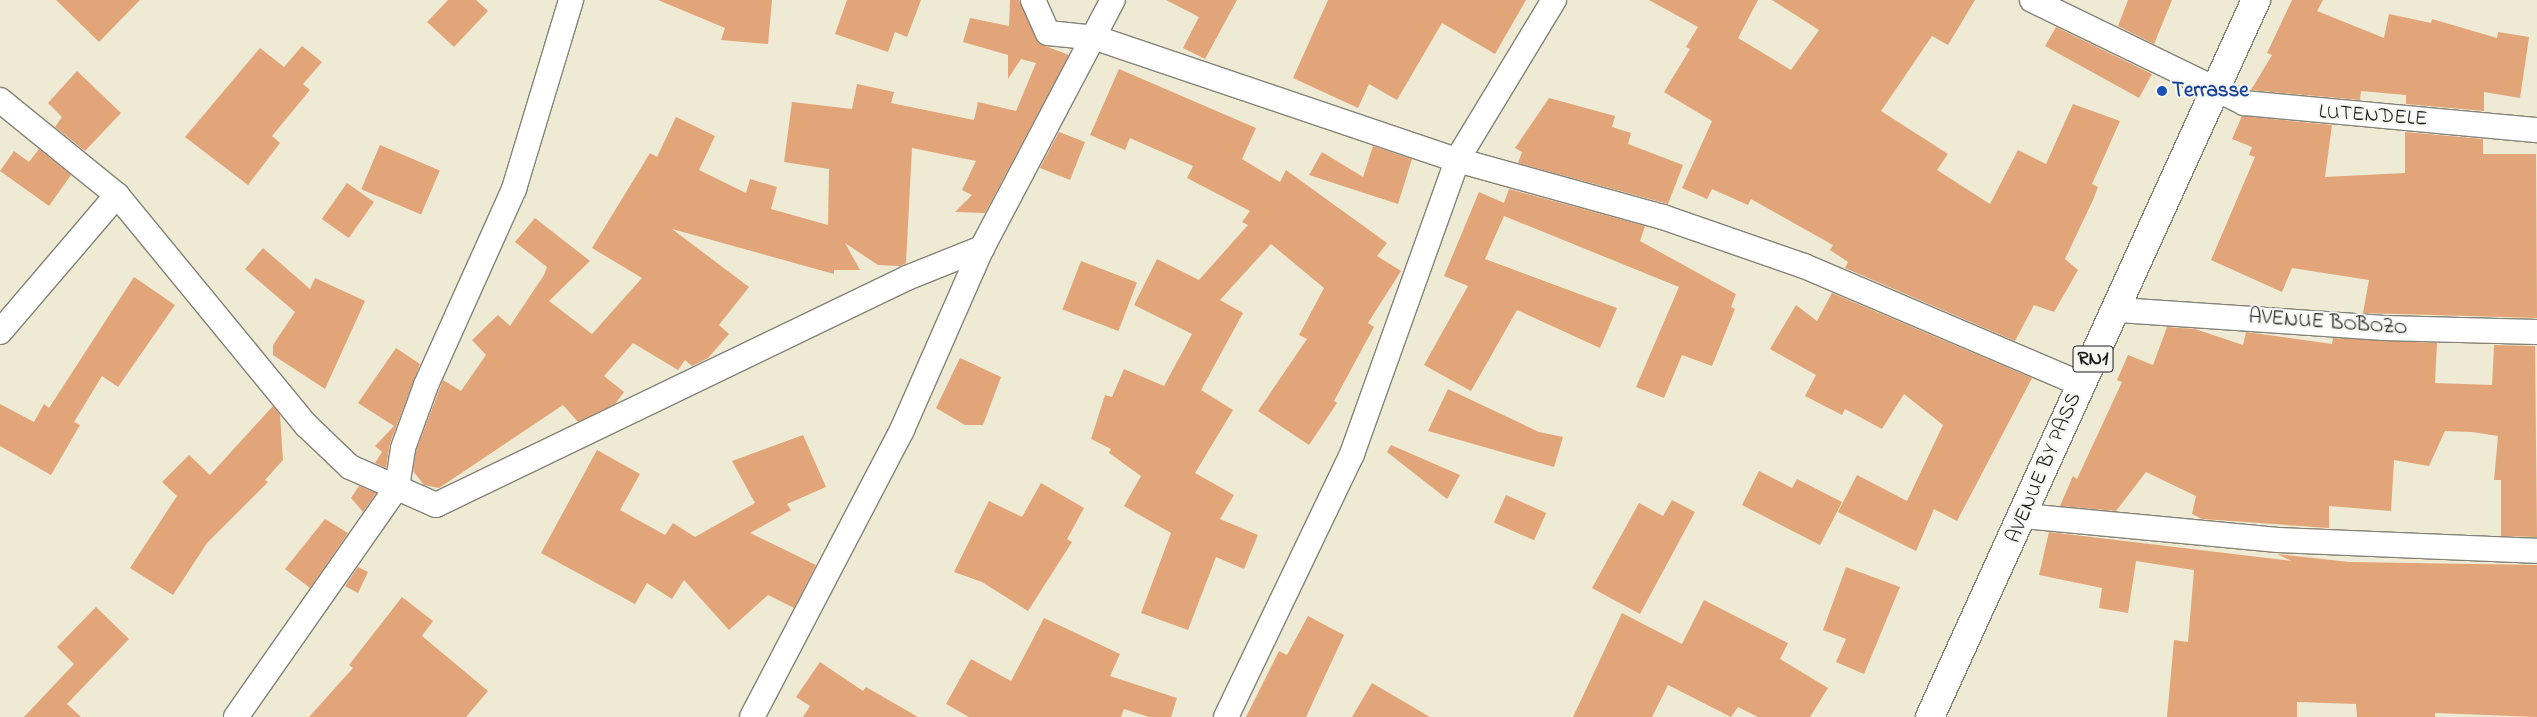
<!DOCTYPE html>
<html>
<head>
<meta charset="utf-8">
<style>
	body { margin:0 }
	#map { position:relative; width:2537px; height:717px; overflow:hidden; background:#eeead4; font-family:"Indie Flower",sans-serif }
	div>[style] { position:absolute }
	.building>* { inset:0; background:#e2a579; transform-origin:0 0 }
	.roads { filter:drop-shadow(1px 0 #858378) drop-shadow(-1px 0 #858378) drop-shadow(0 1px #858378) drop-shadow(0 -1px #858378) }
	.minor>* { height:24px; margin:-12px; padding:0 12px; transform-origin:12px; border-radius:12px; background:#fff }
	.trunk>* { height:28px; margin:-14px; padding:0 14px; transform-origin:14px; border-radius:14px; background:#fff }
	.dots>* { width:14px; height:14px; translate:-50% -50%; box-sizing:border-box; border:2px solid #f6f6f2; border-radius:50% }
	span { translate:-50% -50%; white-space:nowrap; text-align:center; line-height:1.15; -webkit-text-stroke:4.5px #f6f6f2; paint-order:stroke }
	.shield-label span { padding:1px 4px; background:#f6f6f2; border:1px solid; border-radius:4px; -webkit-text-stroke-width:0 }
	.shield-label { font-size:20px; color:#1c1c1c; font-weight:700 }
	.transit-label { font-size:21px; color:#164399; font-weight:700 }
	.left { translate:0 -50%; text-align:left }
	.street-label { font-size:21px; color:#1c1c1c }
</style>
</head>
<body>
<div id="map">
	<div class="building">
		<i style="clip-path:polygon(56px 0,140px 0,99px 42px)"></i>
		<i style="clip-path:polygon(448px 0,476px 0,488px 11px,454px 47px,427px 22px)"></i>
		<i style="clip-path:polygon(658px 0,772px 0,768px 44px,721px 40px,725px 28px)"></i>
		<i style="clip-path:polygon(847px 0,921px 0,907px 37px,895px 32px,888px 52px,835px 34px)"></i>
		<i style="clip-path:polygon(1010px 0,1019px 0,1040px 44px,1069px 55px,985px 213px,955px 212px,972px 195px,962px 190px,976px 161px,912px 148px,906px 263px,900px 266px,878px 265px,845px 243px,860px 270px,834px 270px,834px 274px,672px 229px,749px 287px,719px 325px,729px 334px,708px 358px,692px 366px,685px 360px,678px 370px,633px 343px,604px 376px,624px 392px,615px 404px,578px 422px,563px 405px,439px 488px,424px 485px,413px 471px,416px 451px,443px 380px,461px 391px,486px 355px,472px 340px,498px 315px,510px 326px,544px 275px,547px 267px,515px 242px,535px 218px,590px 261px,549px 301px,592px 334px,642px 278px,592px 248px,650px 153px,657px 157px,676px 117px,715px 136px,699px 170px,746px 193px,750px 179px,777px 187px,771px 209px,828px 225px,829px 169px,784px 162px,792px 102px,852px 109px,857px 84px,894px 92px,891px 103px,974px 120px,978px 102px,1016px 111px,1036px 63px,1021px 59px,1008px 79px,1008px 55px,963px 42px,970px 18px,1009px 26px)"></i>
		<i style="clip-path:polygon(1166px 0,1237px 0,1205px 59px,1183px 48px,1199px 17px)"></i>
		<i style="clip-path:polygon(1328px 0,1526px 0,1495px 54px,1442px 23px,1397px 100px,1369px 84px,1358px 108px,1293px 78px)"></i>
		<i style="clip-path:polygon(1649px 0,1758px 0,1738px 38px,1791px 70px,1819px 30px,1772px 0,1975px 0,1948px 45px,1932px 36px,1881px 111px,1948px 154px,1937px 170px,1990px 204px,2018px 150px,2046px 164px,2073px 104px,2120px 121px,2092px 184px,2098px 187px,2093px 200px,2065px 259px,2078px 270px,2054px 312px,2034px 305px,2015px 341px,1845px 268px,1848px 262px,1830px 250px,1833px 245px,1751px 199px,1748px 205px,1712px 189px,1707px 199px,1682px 188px,1712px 121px,1664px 92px,1690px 49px,1686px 47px,1698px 27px)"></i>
		<i style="clip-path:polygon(2128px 0,2172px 0,2154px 44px,2118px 26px)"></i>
		<i style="clip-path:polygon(2292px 0,2323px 0,2317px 11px,2384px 38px,2389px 14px,2431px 23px,2432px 19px,2497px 38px,2498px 32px,2529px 37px,2520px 98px,2484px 92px,2484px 111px,2406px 104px,2406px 95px,2361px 91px,2360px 100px,2251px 90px,2272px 55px,2267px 53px)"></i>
		<i style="clip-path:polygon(2056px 27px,2152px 74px,2139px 98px,2045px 46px)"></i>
		<i style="clip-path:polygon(302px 46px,322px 62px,303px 84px,310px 90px,272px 136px,280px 143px,248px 185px,185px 137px,260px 48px,284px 67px)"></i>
		<i style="clip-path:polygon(1119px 69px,1256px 128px,1242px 159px,1280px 182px,1286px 170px,1387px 243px,1377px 256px,1401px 271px,1368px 323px,1374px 327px,1334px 401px,1337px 403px,1309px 445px,1258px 411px,1307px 339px,1299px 335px,1324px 288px,1271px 244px,1220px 300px,1243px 313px,1201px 390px,1233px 410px,1195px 473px,1234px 495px,1220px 519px,1258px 535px,1244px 569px,1216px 557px,1188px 630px,1141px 613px,1171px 533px,1124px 506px,1141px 476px,1109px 453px,1111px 449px,1091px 439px,1105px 395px,1112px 397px,1124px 369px,1164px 386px,1192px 334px,1134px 305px,1157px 259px,1199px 280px,1248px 225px,1242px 222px,1250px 211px,1187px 178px,1193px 166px,1130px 138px,1125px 150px,1090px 135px)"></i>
		<i style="clip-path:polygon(77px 71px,121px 113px,85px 151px,55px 127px,62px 117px,48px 103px)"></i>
		<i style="clip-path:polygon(1549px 98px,1615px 116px,1612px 127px,1631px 133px,1628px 144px,1683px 165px,1668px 204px,1518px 163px,1522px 152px,1515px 148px)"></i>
		<i style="clip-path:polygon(2242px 116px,2332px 125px,2325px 177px,2405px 173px,2405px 132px,2483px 139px,2483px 154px,2536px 154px,2537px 318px,2363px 313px,2369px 280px,2292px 268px,2282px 292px,2211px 260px,2255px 157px,2249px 155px,2252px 147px,2232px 139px)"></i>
		<i style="clip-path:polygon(1059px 132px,1085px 142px,1070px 180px,1040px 168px)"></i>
		<i style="left:380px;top:145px;width:65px;height:48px;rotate:23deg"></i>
		<i style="clip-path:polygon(1373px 146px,1412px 159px,1398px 204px,1309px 175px,1322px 152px,1363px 177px)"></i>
		<i style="clip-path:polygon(39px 149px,71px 175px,49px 206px,0 171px,14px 151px,29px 162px)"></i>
		<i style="left:347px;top:183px;width:33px;height:44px;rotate:35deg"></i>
		<i style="clip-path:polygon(1509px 189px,1645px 226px,1640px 241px,1736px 294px,1731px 307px,1735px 309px,1712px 366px,1682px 355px,1664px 398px,1636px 387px,1679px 287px,1504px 216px,1485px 259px,1617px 308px,1600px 348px,1517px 310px,1471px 391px,1424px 365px,1468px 286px,1444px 276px,1479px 192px,1504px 203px)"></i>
		<i style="clip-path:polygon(263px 248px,310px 289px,315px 278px,365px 301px,325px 389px,273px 355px,273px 345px,295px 312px,245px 269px)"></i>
		<i style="left:1081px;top:261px;width:60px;height:52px;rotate:21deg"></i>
		<i style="clip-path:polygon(134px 277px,175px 305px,118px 387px,102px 376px,74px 422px,80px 425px,51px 475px,0 446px,0 404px,34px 422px,44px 404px,49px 408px)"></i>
		<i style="clip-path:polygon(1832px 293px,2032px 378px,1957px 521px,1934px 509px,1916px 551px,1838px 512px,1857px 475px,1907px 501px,1943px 425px,1904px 394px,1882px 429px,1845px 409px,1842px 415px,1805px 396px,1816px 375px,1770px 349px,1796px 305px,1817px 321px)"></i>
		<i style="clip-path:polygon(2167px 327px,2195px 329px,2243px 345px,2246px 332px,2332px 344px,2333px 338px,2437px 343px,2435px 383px,2492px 385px,2494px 345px,2535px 346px,2537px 537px,2501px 536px,2501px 480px,2494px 480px,2498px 436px,2472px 432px,2445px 431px,2429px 466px,2394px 460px,2391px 511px,2329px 506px,2329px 528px,2202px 519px,2192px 514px,2196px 496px,2146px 472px,2116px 511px,2060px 506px,2073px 476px,2077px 479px,2122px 382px,2117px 380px,2128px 355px,2153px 365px)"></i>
		<i style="clip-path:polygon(396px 348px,420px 364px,390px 443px,386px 468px,375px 463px,382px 452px,375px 446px,394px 426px,358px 403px)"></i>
		<i style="clip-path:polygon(960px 358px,1001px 377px,983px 425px,965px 425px,936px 408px)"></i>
		<i style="clip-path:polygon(1448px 389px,1539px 432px,1563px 437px,1554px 467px,1428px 431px)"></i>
		<i style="clip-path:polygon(273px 406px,280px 415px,283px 460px,265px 480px,268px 482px,207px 543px,173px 595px,130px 568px,177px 496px,162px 482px,189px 455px,210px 475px)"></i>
		<i style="clip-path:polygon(803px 435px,826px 487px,787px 504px,791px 510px,750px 533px,816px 565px,794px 608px,768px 595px,729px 630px,684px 580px,672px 599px,647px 583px,635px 604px,541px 553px,597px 450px,640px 474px,620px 510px,665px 535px,673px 523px,695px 537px,755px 503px,732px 461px)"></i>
		<i style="clip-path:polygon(1391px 445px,1460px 475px,1447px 499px,1387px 452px)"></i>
		<i style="clip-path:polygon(1759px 471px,1792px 488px,1797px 479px,1842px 502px,1820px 545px,1742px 505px)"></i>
		<i style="clip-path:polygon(1041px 483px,1084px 508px,1067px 539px,1072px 542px,1028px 611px,982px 582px,954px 572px,989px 501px,1022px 517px)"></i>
		<i style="clip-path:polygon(359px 486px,376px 493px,363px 512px,351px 498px)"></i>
		<i style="left:1506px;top:495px;width:44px;height:30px;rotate:24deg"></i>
		<i style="clip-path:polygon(1672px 500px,1695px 512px,1640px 614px,1592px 588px,1639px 503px,1663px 516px)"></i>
		<i style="clip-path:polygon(325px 519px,348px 533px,310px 588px,285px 569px)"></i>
		<i style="clip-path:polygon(2049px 532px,2292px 561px,2277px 554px,2349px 562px,2537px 565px,2537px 717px,2435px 713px,2435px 717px,2357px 717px,2356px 704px,2297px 702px,2297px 717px,2167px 717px,2174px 640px,2188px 642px,2194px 570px,2136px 561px,2128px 613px,2099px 608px,2102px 588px,2039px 575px)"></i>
		<i style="clip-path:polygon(358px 567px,368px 572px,358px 593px,345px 586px)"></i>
		<i style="clip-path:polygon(1846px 567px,1900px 587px,1864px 674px,1836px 662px,1846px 639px,1823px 630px)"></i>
		<i style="clip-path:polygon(402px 597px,433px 621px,422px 636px,488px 691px,466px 717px,309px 717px,353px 668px,349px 665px)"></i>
		<i style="clip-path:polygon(1704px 600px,1788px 643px,1780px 659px,1828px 688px,1810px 717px,1758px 717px,1738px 707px,1731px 717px,1668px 685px,1652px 717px,1573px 717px,1622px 613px,1682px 644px)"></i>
		<i style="clip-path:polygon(96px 607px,129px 639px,67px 704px,81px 717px,24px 717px,74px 664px,57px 647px)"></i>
		<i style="clip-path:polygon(1308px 616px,1344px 635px,1306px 717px,1246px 717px,1279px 651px,1287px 655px)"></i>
		<i style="clip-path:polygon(1044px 618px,1120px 654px,1110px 676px,1177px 698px,1171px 717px,1149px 717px,1124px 709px,1121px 717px,969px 717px,946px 704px,971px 659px,1011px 681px)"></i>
		<i style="clip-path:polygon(820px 662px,863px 691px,866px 687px,918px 717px,803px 717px,810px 706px,796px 697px)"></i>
		<i style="clip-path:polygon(1372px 683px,1430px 717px,1352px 717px)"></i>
	</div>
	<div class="roads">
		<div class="minor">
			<i style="left:1033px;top:0;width:36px;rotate:66deg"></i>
			<i style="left:1048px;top:33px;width:48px;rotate:5.9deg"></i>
			<i style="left:1096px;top:38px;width:381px;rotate:18.7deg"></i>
			<i style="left:1457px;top:160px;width:214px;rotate:15.5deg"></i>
			<i style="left:1663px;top:217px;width:149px;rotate:19.2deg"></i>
			<i style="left:1804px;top:266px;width:300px;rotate:23.1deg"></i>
			<i style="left:2032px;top:0;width:236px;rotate:25.9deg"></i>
			<i style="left:2244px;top:103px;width:294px;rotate:5.3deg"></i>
			<i style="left:0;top:100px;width:151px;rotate:39.1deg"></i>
			<i style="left:117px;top:195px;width:298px;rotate:50.6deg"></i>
			<i style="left:306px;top:425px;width:61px;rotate:43.7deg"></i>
			<i style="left:350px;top:467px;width:94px;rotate:23.8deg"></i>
			<i style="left:436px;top:505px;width:523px;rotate:-25.73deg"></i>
			<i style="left:907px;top:278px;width:81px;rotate:-21.8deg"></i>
			<i style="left:2119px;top:310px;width:266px;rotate:3.9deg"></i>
			<i style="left:2384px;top:328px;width:153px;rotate:1.5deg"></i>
			<i style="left:0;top:332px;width:180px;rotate:-49.5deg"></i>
			<i style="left:2024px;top:516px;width:255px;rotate:5.4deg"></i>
			<i style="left:2278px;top:540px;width:259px;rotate:2.4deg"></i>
			<i style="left:236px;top:717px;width:281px;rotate:-55deg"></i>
			<i style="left:397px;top:487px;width:39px;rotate:-81deg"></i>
			<i style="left:403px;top:448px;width:67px;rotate:-69.9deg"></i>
			<i style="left:426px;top:385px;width:215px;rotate:-65.8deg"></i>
			<i style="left:514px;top:189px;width:197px;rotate:-73.2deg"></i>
			<i style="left:752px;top:717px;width:324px;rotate:-62.4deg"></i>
			<i style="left:902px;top:430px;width:199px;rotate:-66.3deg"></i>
			<i style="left:982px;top:248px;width:280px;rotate:-62.2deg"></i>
			<i style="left:1226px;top:717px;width:292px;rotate:-64.4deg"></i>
			<i style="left:1352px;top:454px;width:312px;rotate:-70.3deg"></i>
			<i style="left:1457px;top:160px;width:187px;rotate:-58.8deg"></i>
		</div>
		<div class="trunk">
			<i style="left:1930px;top:717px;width:788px;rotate:-65.55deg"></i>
		</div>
	</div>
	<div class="dots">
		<i style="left:2162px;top:91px;background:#1a4fb4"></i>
	</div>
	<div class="shield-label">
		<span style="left:2093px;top:359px">RN1</span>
	</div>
	<div class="transit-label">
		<span class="left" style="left:2172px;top:91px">Terrasse</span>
	</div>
	<div class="street-label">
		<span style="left:2373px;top:116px;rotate:4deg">LUTENDELE</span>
		<span style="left:2328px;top:323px;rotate:4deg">AVENUE BOBOZO</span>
		<span style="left:2044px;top:468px;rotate:-67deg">AVENUE BY PASS</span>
	</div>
</div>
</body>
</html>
